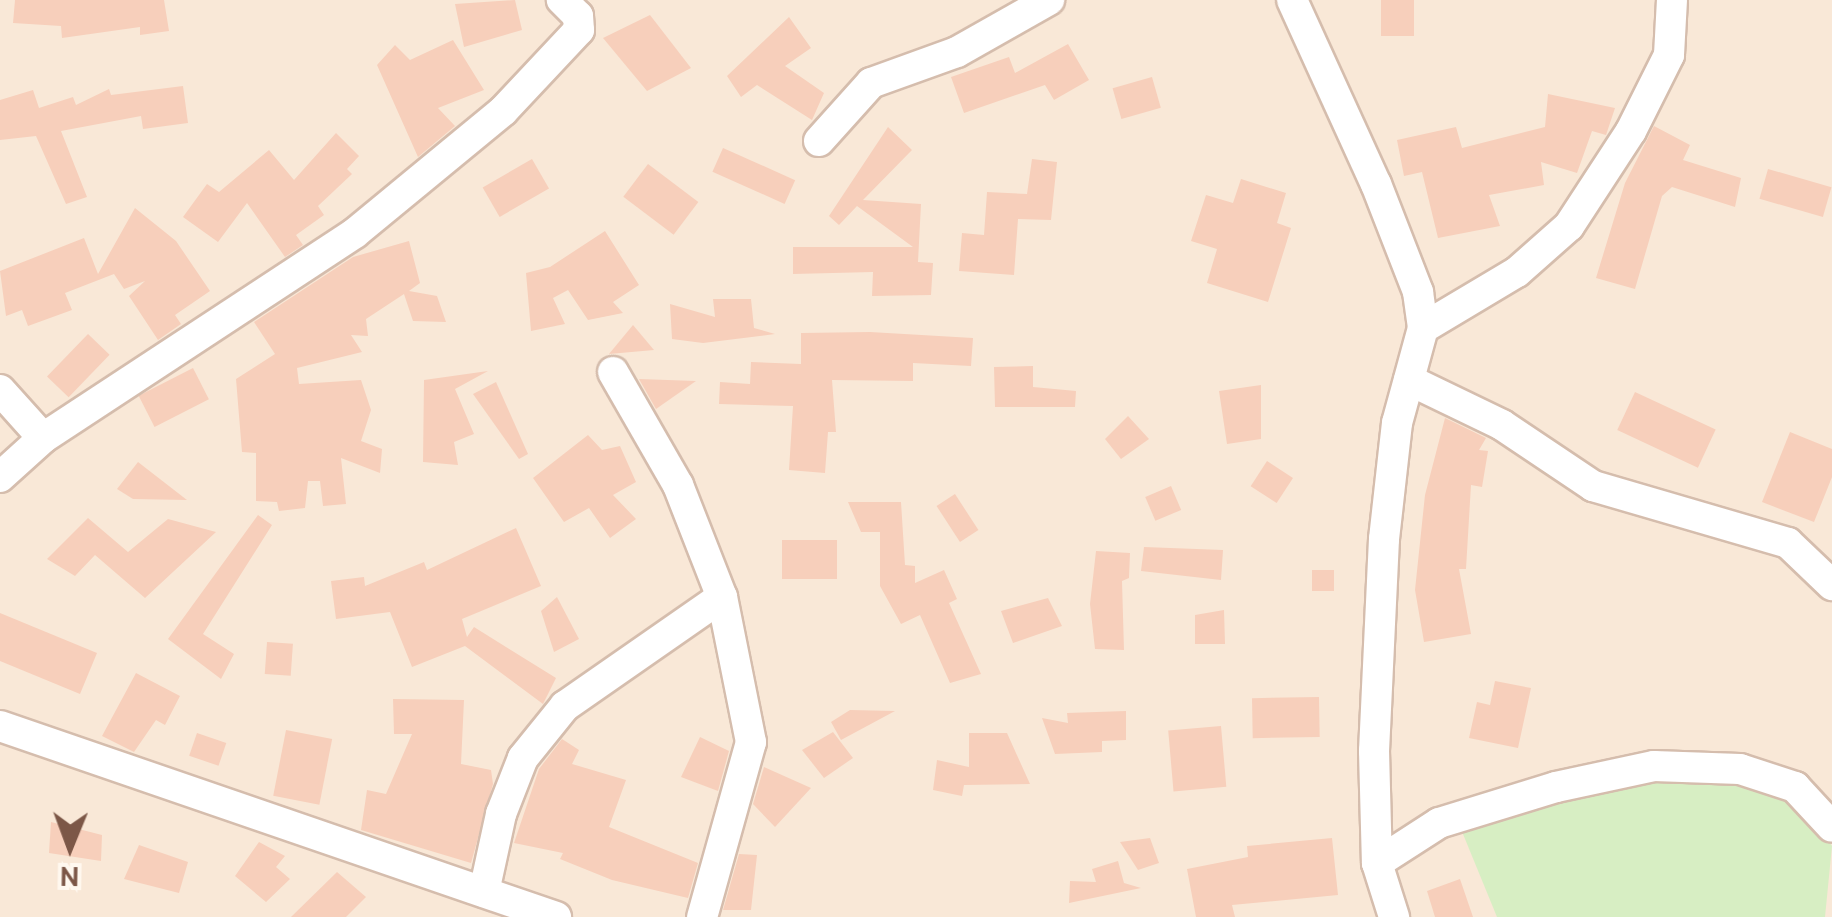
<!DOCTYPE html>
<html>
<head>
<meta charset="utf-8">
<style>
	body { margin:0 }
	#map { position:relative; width:1832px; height:917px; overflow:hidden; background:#fef4e7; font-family:Cabin,sans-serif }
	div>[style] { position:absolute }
	.residential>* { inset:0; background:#f9e8d7; transform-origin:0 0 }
	.green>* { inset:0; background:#d7eec3 }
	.building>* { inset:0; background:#f7cfbb; transform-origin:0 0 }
	.roads { filter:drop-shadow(2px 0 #d5bdad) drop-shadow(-2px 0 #d5bdad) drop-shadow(0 2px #d5bdad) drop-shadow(0 -2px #d5bdad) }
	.minor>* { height:30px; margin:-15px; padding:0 15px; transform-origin:15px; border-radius:15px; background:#fff }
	span { translate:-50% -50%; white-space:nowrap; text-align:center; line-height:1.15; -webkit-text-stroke:10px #fff8ef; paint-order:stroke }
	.north { position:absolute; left:20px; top:797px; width:100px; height:100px; -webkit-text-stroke:8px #fff8ef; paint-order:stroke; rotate:181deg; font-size:28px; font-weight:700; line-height:40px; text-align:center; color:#7c5747 }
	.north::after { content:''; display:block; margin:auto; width:35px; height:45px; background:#7c5747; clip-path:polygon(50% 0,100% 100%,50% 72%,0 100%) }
</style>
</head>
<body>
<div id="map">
	<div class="residential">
		<i style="left:0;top:0;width:1832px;height:917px"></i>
	</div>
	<div class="green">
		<i style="clip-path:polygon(1671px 770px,1789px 787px,1832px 846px,1825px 917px,1497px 917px,1456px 817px)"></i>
	</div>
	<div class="building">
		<i style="clip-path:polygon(15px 0,164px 0,169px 31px,140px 35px,140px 27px,62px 38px,61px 26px,13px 23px)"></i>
		<i style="clip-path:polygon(515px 0,522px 30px,464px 47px,455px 4px)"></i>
		<i style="left:1381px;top:0;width:33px;height:36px"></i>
		<i style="clip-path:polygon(650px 15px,691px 68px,647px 91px,603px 38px)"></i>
		<i style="clip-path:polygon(789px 17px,811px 48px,785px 66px,824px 93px,812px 120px,757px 85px,741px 97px,727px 76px)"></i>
		<i style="clip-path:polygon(453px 40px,484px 90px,438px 108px,455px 126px,418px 157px,377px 65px,395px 45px,410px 60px)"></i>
		<i style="clip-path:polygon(1068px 44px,1089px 80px,1054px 100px,1045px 85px,964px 113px,951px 77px,1009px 57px,1015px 73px)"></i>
		<i style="left:1152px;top:77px;width:32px;height:41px;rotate:74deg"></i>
		<i style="clip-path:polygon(183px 86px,188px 123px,143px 129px,141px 116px,61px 131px,87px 197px,66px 204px,36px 136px,0 140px,0 100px,33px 90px,39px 108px,73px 97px,76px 105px,109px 89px,111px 95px)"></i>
		<i style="clip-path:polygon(1548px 94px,1615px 108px,1606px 135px,1592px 131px,1577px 173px,1541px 162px,1544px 185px,1489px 195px,1500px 226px,1438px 238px,1422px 172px,1404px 176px,1397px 140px,1456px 127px,1462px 148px,1545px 127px)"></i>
		<i style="clip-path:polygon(1654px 126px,1690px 145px,1683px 160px,1741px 178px,1735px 207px,1672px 187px,1662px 196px,1635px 289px,1596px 278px,1625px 183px)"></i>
		<i style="clip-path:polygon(888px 127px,912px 150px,863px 200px,921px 204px,918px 262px,933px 263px,931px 295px,872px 296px,873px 272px,793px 274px,793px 247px,913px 247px,857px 206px,839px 225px,829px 216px)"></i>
		<i style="clip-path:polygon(336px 133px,359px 156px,347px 169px,352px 174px,318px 206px,324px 215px,296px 235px,303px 245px,285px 257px,247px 203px,218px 242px,183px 217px,207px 184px,219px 192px,269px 150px,294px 180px)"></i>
		<i style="left:723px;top:148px;width:79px;height:26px;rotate:24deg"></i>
		<i style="left:532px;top:159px;width:34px;height:57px;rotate:60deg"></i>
		<i style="clip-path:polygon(1032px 159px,1057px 162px,1051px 220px,1018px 219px,1014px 275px,959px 271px,962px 233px,984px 235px,987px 192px,1027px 194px)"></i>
		<i style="left:648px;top:164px;width:63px;height:41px;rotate:37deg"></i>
		<i style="left:1768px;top:169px;width:66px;height:31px;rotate:16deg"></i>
		<i style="clip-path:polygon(1241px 179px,1286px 193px,1277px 223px,1291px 228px,1268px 302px,1207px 283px,1217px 249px,1191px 241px,1206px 195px,1233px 203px)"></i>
		<i style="clip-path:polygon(135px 208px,176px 241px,210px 291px,175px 315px,181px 324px,158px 340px,129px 296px,145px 281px,124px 289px,114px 274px,65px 293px,72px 310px,28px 326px,22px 310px,6px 316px,0 271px,84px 238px,98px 274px)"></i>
		<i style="clip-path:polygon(605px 231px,639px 285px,613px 302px,623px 313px,588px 320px,568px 290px,553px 298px,565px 324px,531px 331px,526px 273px,550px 267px)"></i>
		<i style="clip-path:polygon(409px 241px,420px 283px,409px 291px,437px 296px,446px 322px,413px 321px,404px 294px,366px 319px,368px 336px,351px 335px,362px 352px,297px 368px,299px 384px,361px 380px,371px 410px,361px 441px,382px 449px,380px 473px,341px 458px,346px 504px,323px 506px,320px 481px,308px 481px,305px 508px,279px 511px,277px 502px,256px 501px,256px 453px,242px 452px,236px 379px,275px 354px,254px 322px,353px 257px)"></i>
		<i style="clip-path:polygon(713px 299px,751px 299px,754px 328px,775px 334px,703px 343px,672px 339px,670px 304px,715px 317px)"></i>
		<i style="clip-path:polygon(633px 325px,654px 350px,609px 354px)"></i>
		<i style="clip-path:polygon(870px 332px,973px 338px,971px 366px,913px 363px,913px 381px,832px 380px,836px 432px,828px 432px,825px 473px,789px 470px,793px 406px,719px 404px,720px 382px,750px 384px,751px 362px,801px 364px,801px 333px)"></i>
		<i style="left:88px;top:334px;width:30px;height:59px;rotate:44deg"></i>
		<i style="clip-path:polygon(1033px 366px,1033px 387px,1076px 391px,1075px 407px,995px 407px,994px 367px)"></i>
		<i style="left:193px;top:368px;width:35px;height:61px;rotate:63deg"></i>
		<i style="clip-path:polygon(488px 371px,455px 389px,474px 434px,454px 442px,458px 465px,423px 462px,424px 380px)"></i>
		<i style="clip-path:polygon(639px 379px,696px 381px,656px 409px)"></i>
		<i style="clip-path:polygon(496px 382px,528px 454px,519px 459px,473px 394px)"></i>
		<i style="clip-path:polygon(1261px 385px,1261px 439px,1227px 444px,1219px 391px)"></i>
		<i style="left:1635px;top:392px;width:89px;height:42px;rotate:25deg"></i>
		<i style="clip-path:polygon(1128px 416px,1149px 439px,1121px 459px,1105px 439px)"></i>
		<i style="clip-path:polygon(1445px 418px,1486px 438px,1479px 450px,1488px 451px,1482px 487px,1471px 485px,1466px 569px,1459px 569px,1471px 634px,1424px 642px,1415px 590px,1425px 495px)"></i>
		<i style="clip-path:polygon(1790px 432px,1832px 449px,1832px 477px,1814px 522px,1762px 502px)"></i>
		<i style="clip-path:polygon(588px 435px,602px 450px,620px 446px,636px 482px,613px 495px,636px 519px,610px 538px,589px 508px,564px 522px,533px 478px)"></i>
		<i style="left:1267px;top:461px;width:31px;height:30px;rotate:33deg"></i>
		<i style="clip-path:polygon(138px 462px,187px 500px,133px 499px,117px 489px)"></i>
		<i style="left:1171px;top:486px;width:26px;height:28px;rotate:67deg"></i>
		<i style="left:955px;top:494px;width:43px;height:22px;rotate:57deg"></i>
		<i style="clip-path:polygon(848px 502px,901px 502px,905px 565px,915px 566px,915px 583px,944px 570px,957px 599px,949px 603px,981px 674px,950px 683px,920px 615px,901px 624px,880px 586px,880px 532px,861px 532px)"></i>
		<i style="clip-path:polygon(258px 515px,272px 525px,203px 634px,234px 654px,221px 679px,168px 639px)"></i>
		<i style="clip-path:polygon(88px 518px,128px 552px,168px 519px,216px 532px,145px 598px,95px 555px,75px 576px,47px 559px)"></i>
		<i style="clip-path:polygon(516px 528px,541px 586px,462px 619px,467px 637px,474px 627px,556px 678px,543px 704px,465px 646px,412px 667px,390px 612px,336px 619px,331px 581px,364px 577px,365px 586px,424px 562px,427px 570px)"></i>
		<i style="left:782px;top:540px;width:55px;height:39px"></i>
		<i style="clip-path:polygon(1144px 547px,1223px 550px,1221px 580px,1141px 571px)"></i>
		<i style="clip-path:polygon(1096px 551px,1130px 553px,1129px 578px,1122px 581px,1124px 650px,1095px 649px,1090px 604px)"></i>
		<i style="left:1312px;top:570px;width:22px;height:21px"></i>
		<i style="clip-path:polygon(557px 597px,579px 639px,554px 652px,541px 611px)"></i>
		<i style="clip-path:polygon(1048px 598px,1062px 626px,1013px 643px,1001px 611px)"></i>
		<i style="clip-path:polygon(1224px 610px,1225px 644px,1195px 644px,1195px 615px)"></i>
		<i style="clip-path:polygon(0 613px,97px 653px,80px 694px,0 661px)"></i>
		<i style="left:267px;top:642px;width:26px;height:32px;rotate:4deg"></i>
		<i style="clip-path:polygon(136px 673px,180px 696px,165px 725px,156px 720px,134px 752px,102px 736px)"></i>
		<i style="clip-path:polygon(1495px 681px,1531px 688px,1518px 748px,1469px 738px,1477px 702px,1490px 705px)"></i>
		<i style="left:1319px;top:697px;width:40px;height:67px;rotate:89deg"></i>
		<i style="clip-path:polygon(393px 699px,464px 700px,461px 764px,491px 770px,493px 784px,471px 863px,361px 830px,367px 790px,386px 794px,412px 734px,394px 734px)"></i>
		<i style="clip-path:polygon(850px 710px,895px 711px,841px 740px,831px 722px)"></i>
		<i style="clip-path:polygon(1126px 711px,1126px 740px,1102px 741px,1102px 752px,1055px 754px,1042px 718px,1068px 723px,1067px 713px)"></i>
		<i style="left:1221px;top:726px;width:61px;height:53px;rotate:85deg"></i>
		<i style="left:286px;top:730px;width:47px;height:67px;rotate:11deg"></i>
		<i style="clip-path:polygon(833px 732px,853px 758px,824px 778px,802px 750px)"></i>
		<i style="left:197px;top:733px;width:31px;height:24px;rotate:19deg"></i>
		<i style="clip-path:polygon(969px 733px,1007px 733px,1030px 784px,964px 785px,962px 796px,933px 790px,937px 760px,969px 767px)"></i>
		<i style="clip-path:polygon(700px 737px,729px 751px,718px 791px,681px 777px)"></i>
		<i style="clip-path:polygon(562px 739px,579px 750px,572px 764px,626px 780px,609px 827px,698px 863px,688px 898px,612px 880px,560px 859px,563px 853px,514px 843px,539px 769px)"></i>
		<i style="clip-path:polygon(764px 767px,811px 788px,775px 827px,753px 804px)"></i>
		<i style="clip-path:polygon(51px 822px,102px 835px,101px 861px,49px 853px)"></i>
		<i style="clip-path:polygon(1150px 838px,1159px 863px,1138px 870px,1120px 842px)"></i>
		<i style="clip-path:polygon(1332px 838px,1338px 895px,1232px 905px,1235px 917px,1196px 917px,1187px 869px,1248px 857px,1247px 846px)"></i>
		<i style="clip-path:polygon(259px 842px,285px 856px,276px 867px,290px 879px,266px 902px,235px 876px)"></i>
		<i style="clip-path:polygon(139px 845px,188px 862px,179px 893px,124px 879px)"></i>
		<i style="clip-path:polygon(739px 854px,757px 855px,751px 910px,723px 910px)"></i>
		<i style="clip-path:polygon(1118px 861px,1124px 883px,1141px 888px,1069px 903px,1070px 881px,1096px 882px,1092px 869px)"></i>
		<i style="clip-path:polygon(337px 872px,366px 897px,346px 917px,291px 917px)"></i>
		<i style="clip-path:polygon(1460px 879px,1473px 917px,1435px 917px,1427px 891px)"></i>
	</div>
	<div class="roads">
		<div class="minor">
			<i style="left:1292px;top:0;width:202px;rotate:65.5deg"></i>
			<i style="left:1376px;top:184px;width:116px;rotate:68.7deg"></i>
			<i style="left:1418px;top:292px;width:36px;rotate:82deg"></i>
			<i style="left:1423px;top:328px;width:98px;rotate:105.3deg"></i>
			<i style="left:1397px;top:423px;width:117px;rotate:96.4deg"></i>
			<i style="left:1384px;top:539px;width:212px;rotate:92.7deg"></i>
			<i style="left:1374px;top:751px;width:112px;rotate:88.5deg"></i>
			<i style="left:1377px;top:863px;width:57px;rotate:72.5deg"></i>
			<i style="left:819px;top:141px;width:78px;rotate:-48.1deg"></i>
			<i style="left:871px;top:83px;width:91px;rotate:-19.8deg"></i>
			<i style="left:957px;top:52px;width:106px;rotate:-29.5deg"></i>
			<i style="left:1423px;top:328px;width:109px;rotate:-30.8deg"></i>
			<i style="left:1517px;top:272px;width:69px;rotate:-41.5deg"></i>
			<i style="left:1569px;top:226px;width:113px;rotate:-56.9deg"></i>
			<i style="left:1631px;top:131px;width:85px;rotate:-63.4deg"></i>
			<i style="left:1669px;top:55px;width:55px;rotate:-86.9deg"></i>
			<i style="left:613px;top:372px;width:130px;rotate:60.1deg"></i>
			<i style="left:678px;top:485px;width:120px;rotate:68.6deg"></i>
			<i style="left:722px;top:597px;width:148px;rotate:78.7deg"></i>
			<i style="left:751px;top:742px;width:182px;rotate:105.6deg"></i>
			<i style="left:1409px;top:380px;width:103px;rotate:25.8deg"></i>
			<i style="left:1502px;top:425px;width:110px;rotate:33.8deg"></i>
			<i style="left:1593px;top:486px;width:203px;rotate:16.3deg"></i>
			<i style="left:1788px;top:543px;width:61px;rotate:43.7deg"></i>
			<i style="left:0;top:390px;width:64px;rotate:48.1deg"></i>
			<i style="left:0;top:477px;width:58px;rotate:-42.2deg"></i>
			<i style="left:43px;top:438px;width:373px;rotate:-33.3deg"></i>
			<i style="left:355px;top:233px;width:192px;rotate:-39.5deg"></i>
			<i style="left:503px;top:111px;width:111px;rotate:-46.8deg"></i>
			<i style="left:579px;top:30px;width:14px;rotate:-94deg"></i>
			<i style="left:578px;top:16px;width:23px;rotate:-135deg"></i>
			<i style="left:0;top:726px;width:588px;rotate:18.96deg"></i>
			<i style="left:1377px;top:863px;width:74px;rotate:-32.8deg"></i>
			<i style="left:1439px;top:823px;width:122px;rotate:-17.1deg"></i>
			<i style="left:1556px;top:787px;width:100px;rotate:-12.1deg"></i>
			<i style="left:1654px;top:766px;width:86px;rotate:2deg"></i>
			<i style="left:1740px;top:769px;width:58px;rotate:18.1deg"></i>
			<i style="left:1795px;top:787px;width:54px;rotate:47.2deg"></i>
			<i style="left:484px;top:892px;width:80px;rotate:-77.7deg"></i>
			<i style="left:501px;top:814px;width:60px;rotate:-68.6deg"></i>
			<i style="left:523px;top:758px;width:67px;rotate:-51.1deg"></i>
			<i style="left:565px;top:706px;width:191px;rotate:-34.8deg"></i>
		</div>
	</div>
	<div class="north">N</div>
</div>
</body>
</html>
